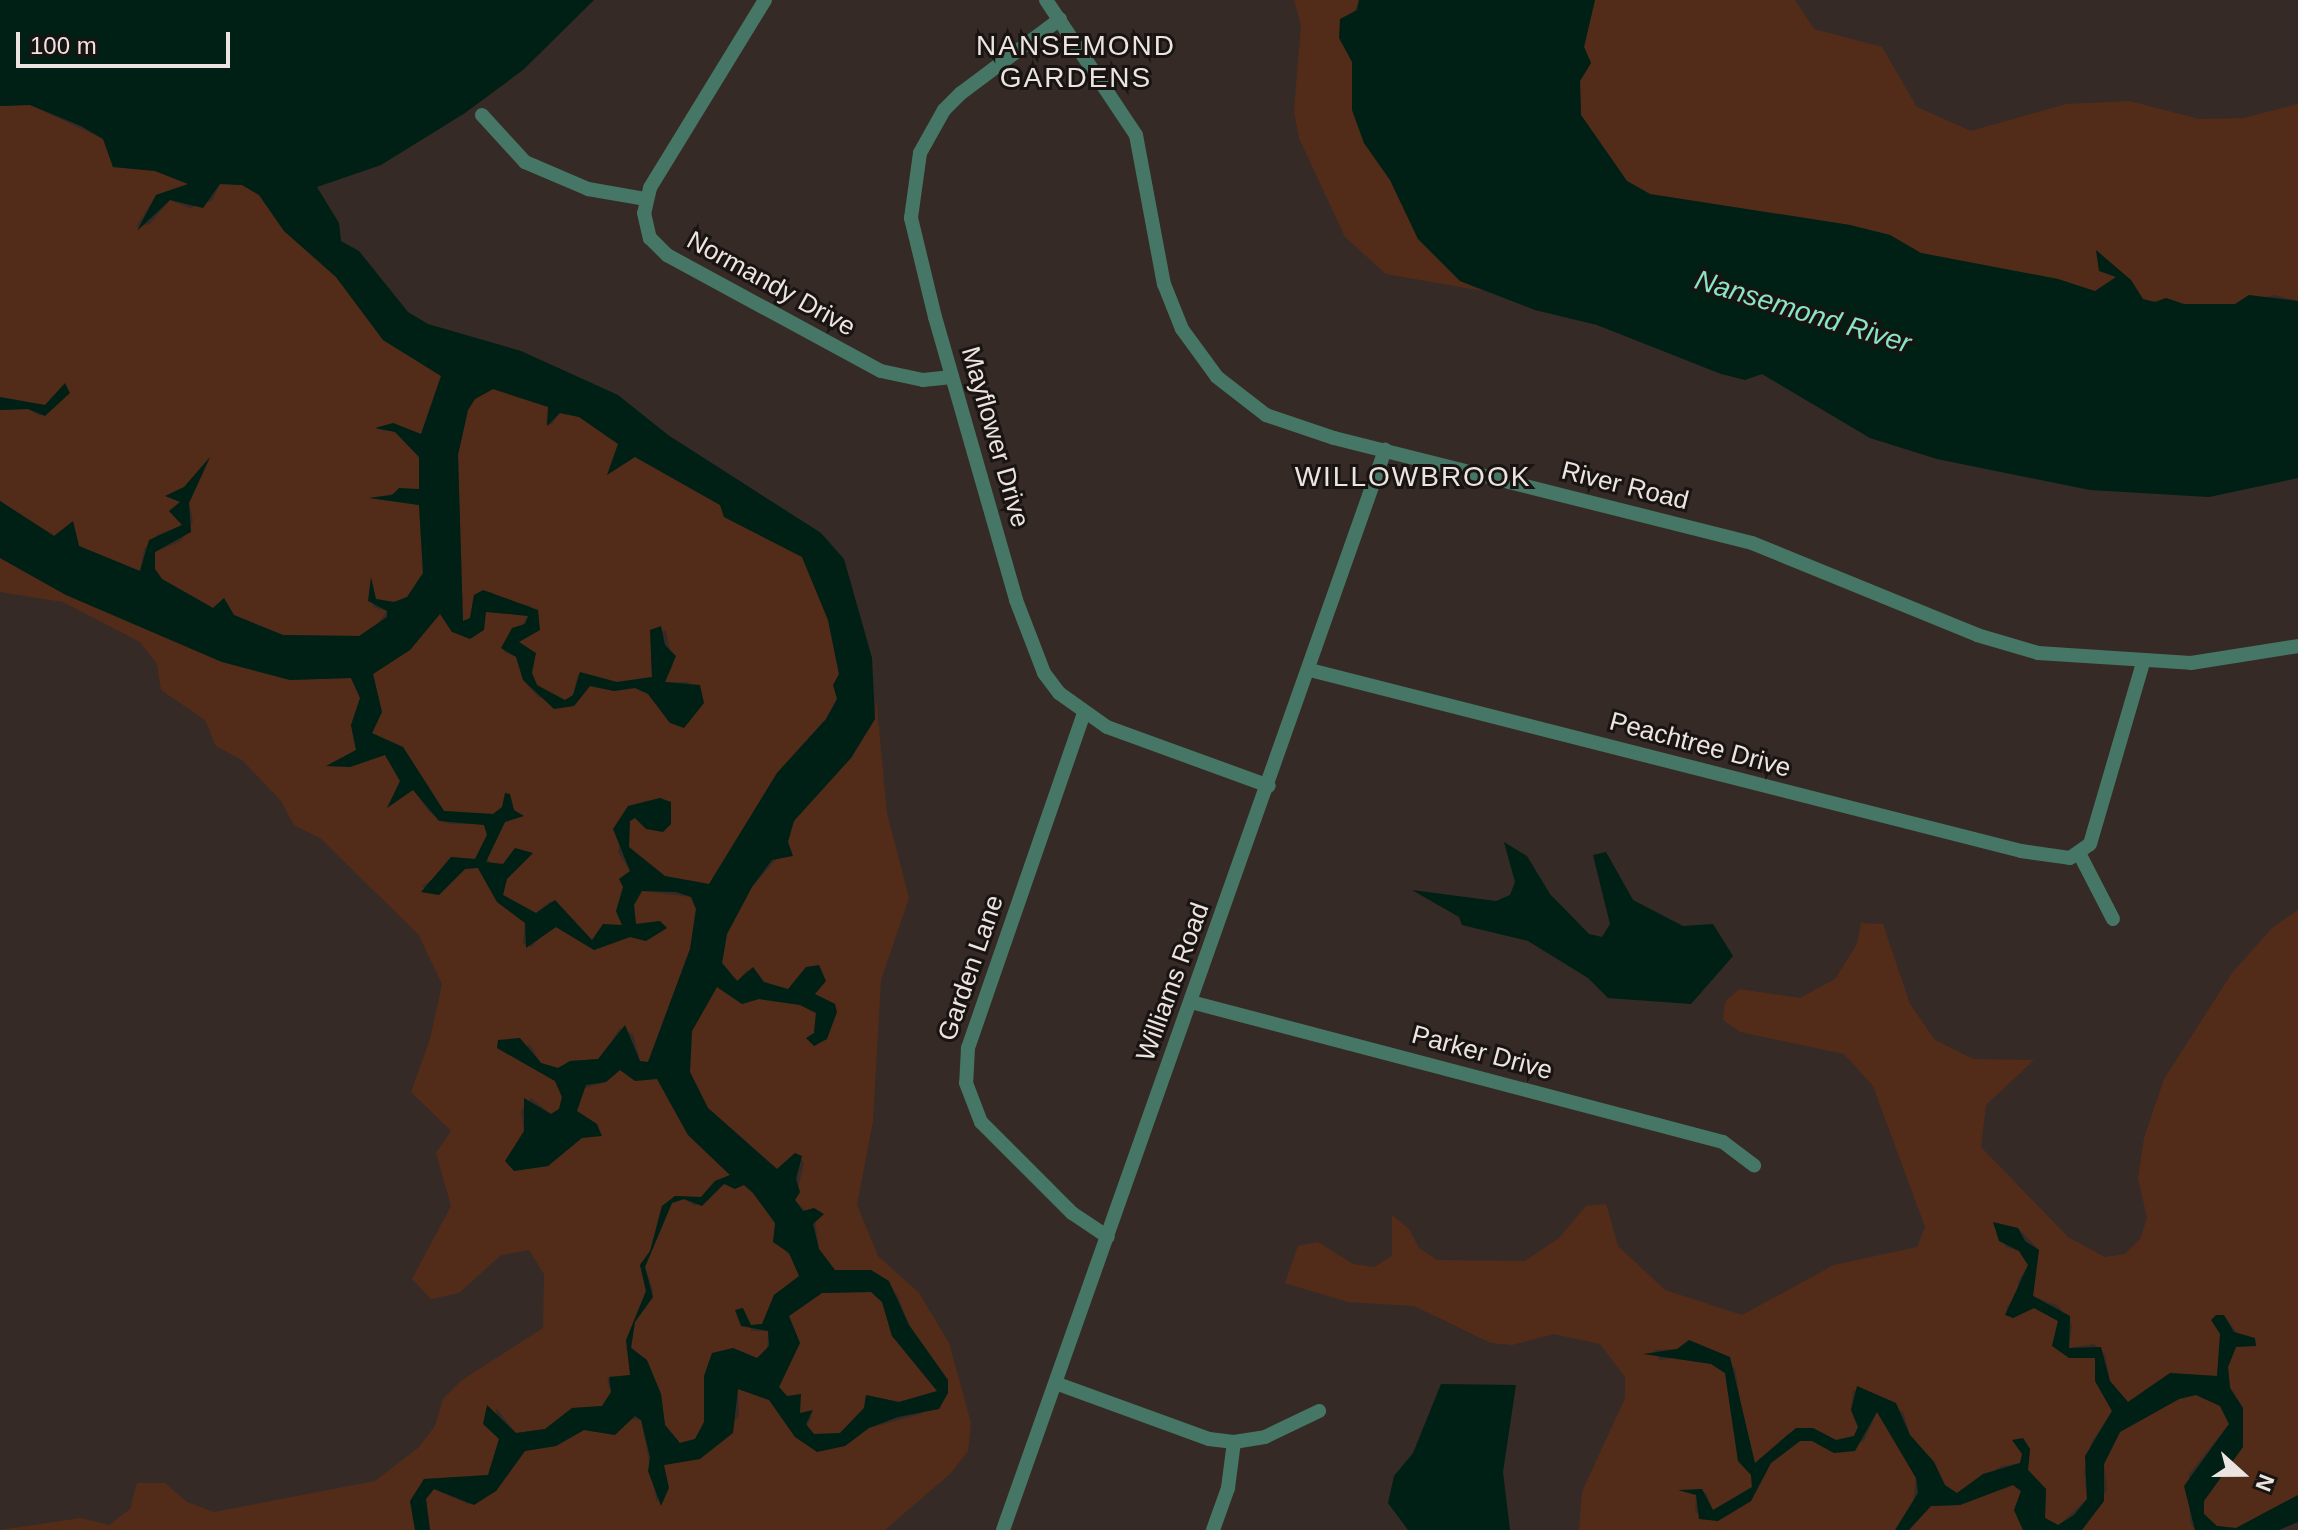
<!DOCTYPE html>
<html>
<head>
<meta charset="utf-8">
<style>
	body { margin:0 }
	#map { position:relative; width:2298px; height:1530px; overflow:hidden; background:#352a25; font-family:Helvetica,sans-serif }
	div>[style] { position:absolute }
	.green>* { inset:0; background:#532c19 }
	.water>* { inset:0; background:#001f15 }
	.street>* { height:14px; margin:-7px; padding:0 7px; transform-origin:7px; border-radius:7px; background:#467665 }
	span { translate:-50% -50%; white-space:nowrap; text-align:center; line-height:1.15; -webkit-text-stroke:6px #191412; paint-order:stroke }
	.street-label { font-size:26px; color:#ebe4e0 }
	.neighbourhood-label { font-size:28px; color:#ebe4e0; letter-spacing:2px }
	.water-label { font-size:28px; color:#88e5c5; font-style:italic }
	.north { position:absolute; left:2202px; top:1434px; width:80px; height:80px; -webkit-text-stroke:6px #191412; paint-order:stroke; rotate:111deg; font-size:22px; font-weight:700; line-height:32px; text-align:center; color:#ebe4e0 }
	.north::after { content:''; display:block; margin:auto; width:28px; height:36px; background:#ebe4e0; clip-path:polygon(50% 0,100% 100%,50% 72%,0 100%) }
	.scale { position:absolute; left:16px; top:32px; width:214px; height:36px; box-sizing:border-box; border:4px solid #ebe4e0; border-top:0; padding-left:10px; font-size:24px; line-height:28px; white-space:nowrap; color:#ebe4e0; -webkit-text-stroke:6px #191412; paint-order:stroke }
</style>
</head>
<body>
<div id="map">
	<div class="green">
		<i style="clip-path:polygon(1294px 0,1359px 0,1344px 39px,1352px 62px,1352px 110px,1364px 143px,1390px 180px,1418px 239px,1460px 281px,1483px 291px,1386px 274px,1345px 237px,1299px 138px,1294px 111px,1301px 25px)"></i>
		<i style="clip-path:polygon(1595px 0,1795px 0,1814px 29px,1882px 47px,1917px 107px,1971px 131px,2066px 104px,2130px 101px,2199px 119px,2243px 118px,2298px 104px,2298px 301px,2275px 295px,2235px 304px,2184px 304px,2166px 298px,2155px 302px,2143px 299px,2131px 280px,2112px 272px,2117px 277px,2095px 292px,2058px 279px,1921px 253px,1890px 235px,1850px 225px,1650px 194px,1627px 181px,1581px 115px,1580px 81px,1591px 63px,1584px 47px)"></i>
		<i style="clip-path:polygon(30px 105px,103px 139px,113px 167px,155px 171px,189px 184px,156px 195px,136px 227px,150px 224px,170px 200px,190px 208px,212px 201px,220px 184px,242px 185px,259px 195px,284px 231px,336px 277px,383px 340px,441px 376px,421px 434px,393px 423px,378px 430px,394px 431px,419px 457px,419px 489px,370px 498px,419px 505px,423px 573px,407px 597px,394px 602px,376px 599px,371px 581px,373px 607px,387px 611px,374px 629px,359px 636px,283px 635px,234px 615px,224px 599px,213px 608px,162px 579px,155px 569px,155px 552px,181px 541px,193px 521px,189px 503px,210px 458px,184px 487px,166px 496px,180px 501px,182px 525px,157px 535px,144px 549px,140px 571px,79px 546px,73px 522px,55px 536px,0 501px,0 410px,28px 409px,40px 416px,60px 393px,45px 405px,0 398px,0 106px)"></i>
		<i style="clip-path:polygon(493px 389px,549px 407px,546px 423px,551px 425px,560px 413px,579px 417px,619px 444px,619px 454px,635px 457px,720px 505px,724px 517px,802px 557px,828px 620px,839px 675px,837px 699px,826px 719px,777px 773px,709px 884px,665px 876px,637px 857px,629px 846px,630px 821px,660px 798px,628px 806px,618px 852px,630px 871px,616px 911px,622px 925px,592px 940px,550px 901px,536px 913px,503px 895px,507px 879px,533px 853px,494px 866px,486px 858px,505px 822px,523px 815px,502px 808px,493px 814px,444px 811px,403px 747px,372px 734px,382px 712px,373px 674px,410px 650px,440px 614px,452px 632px,486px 611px,528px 616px,504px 652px,517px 657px,523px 680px,538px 697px,574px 706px,590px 686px,614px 691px,635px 688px,648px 694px,670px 723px,690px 682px,665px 682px,673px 665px,666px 631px,650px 630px,652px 677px,617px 682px,578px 674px,573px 695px,565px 701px,537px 685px,518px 641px,540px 630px,529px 605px,507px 602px,491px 592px,474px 595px,470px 618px,463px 621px,458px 455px,468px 410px,475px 399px)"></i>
		<i style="clip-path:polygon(0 558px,66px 595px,222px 662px,290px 680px,351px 678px,360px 698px,351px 725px,356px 750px,328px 766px,350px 767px,385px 755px,400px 781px,388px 807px,413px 789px,429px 812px,449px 824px,484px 824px,487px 835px,475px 859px,451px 857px,438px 876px,422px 886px,439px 895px,465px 869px,477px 867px,497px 902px,525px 923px,523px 943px,532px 947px,545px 930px,556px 927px,594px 950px,630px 937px,646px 941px,667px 928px,660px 921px,636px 924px,634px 905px,642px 891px,691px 897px,696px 909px,690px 949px,648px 1062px,640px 1061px,633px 1034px,620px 1028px,599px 1059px,570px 1061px,558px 1068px,541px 1063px,530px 1045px,497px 1048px,555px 1081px,562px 1097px,559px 1109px,551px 1114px,531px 1098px,521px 1111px,524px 1131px,514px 1171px,548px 1166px,597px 1124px,576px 1111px,582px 1089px,606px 1082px,620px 1070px,657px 1079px,688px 1135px,730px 1175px,715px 1181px,701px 1197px,675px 1196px,662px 1206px,650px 1251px,640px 1265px,646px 1291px,626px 1349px,633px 1361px,630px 1375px,621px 1380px,611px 1376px,607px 1381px,611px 1392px,602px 1406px,572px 1408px,545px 1429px,516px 1433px,496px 1408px,499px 1439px,488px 1475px,424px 1479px,410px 1501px,415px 1530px,0 1530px,81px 1518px,109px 1525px,130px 1509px,137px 1483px,165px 1483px,187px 1502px,214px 1512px,375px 1481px,418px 1448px,435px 1426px,443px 1399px,462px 1380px,543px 1328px,544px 1274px,529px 1250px,501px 1255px,459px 1293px,431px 1299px,412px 1279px,451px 1206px,436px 1153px,451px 1131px,411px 1092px,430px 1039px,442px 984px,418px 934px,320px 838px,294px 825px,281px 801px,242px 760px,216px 746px,205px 720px,161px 690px,157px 664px,140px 642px,63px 602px,0 592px)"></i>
		<i style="clip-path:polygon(876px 698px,887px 813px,909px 898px,881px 980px,873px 1121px,857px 1205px,878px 1256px,919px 1293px,949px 1343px,971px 1423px,968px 1451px,951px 1473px,885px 1530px,430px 1530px,426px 1499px,434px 1489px,468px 1504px,496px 1491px,525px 1451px,556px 1446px,584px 1430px,615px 1435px,628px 1419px,641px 1420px,657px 1503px,664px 1465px,700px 1459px,739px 1416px,738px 1389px,769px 1400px,795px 1437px,845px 1446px,869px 1428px,921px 1414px,948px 1380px,909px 1325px,898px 1296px,871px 1270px,835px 1270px,819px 1249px,815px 1220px,795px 1200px,804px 1163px,795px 1153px,777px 1169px,708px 1108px,690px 1072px,692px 1031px,717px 987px,742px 1004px,759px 999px,800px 1005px,816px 1013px,814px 1033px,827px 1039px,835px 1004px,815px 994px,806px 967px,788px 990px,764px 982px,747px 970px,738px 981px,722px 963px,727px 934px,752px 887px,779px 856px,794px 821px,813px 795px,851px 758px,875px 719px)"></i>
		<i style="clip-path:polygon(2298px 910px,2298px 1495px,2236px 1528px,2216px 1526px,2204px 1514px,2204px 1501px,2243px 1408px,2230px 1387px,2228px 1367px,2236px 1347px,2245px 1344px,2224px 1315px,2217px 1376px,2170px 1373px,2128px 1402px,2110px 1381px,2105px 1354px,2094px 1344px,2069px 1348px,2072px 1325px,2058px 1306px,2033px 1296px,2039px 1250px,2018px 1228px,1994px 1223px,2006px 1247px,2019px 1251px,2028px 1265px,2018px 1282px,2018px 1295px,2006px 1308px,2013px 1318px,2034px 1308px,2058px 1321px,2052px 1346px,2095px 1358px,2095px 1381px,2112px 1411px,2091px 1443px,2084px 1472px,2087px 1499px,2059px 1525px,2045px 1518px,2046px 1489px,2028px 1470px,2030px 1449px,2020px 1463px,2002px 1466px,1957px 1493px,1945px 1486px,1934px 1462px,1910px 1435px,1903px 1412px,1853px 1390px,1851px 1410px,1858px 1427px,1854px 1436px,1836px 1440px,1813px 1428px,1789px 1433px,1755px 1463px,1748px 1451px,1735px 1368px,1677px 1349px,1654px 1350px,1660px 1360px,1679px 1357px,1711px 1364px,1725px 1373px,1738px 1461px,1751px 1475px,1752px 1488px,1713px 1510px,1706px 1493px,1681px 1490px,1696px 1495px,1695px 1512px,1718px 1521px,1751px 1501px,1771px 1463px,1800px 1441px,1812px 1441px,1834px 1453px,1864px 1441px,1877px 1412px,1916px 1478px,1913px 1504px,1895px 1530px,1579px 1530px,1582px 1492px,1625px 1398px,1625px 1377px,1600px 1344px,1554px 1334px,1512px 1345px,1491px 1343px,1414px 1306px,1348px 1302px,1285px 1283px,1298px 1246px,1318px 1242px,1353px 1264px,1374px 1267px,1392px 1256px,1392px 1215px,1409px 1229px,1419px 1248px,1437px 1260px,1525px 1261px,1559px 1238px,1586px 1206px,1606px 1204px,1618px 1246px,1665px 1290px,1742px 1315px,1834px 1265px,1917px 1247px,1925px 1227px,1873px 1086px,1844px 1054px,1740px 1032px,1723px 1020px,1725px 1002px,1739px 989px,1800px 998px,1835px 979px,1857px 944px,1861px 923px,1883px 924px,1910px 1004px,1935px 1040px,1973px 1059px,2034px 1060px,1986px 1105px,1981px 1147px,2068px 1237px,2105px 1257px,2125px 1254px,2140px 1239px,2147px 1218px,2138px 1178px,2144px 1138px,2164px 1079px,2232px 973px,2272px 928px)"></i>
		<i style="clip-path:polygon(724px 1184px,744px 1185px,753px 1193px,775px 1223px,778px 1243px,797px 1263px,799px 1277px,774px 1295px,762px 1324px,751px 1325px,751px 1331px,768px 1331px,767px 1352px,757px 1358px,733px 1348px,704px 1376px,704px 1422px,695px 1439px,680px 1443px,665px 1425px,661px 1394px,647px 1361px,631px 1347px,635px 1322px,638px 1311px,650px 1302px,653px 1290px,645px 1267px,672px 1203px,684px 1199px,695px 1206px)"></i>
		<i style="clip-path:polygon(871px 1292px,882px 1302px,892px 1336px,938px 1387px,937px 1391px,899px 1402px,866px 1395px,864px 1408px,840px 1433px,814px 1434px,806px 1427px,812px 1417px,799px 1413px,779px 1387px,800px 1343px,789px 1316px,822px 1293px)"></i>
		<i style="clip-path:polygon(2196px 1395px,2220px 1406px,2229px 1424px,2189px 1474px,2190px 1522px,2195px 1530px,2082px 1530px,2107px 1490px,2104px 1464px,2120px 1432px,2179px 1399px)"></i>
		<i style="clip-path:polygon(2013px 1485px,2021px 1492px,2014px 1510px,2023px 1530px,1909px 1530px,1930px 1506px,1960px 1505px)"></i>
	</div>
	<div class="water">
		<i style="clip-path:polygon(evenodd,0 0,594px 0,523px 70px,465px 113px,381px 165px,317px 187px,339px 223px,341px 241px,359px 251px,408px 312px,428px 324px,521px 351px,618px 395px,668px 435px,821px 533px,844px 559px,872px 658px,875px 719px,851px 758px,794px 821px,788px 842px,793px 856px,772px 860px,752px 887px,727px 934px,722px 963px,737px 981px,753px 967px,764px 982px,788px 989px,806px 967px,819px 965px,826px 981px,815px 994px,835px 1004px,837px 1012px,827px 1039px,814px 1046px,806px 1038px,814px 1033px,816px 1013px,800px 1005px,759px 999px,742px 1004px,717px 987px,692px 1031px,690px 1072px,708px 1108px,777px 1169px,795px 1153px,802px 1156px,796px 1179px,800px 1192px,795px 1200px,803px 1211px,814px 1208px,824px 1214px,813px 1224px,819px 1249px,835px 1270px,871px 1270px,889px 1281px,909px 1325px,948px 1380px,948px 1393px,939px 1409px,898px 1417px,869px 1428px,845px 1446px,817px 1452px,795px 1437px,769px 1400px,738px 1389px,733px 1433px,700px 1459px,664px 1465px,669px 1488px,661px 1506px,648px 1471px,650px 1457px,641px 1420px,635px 1416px,615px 1435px,584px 1430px,556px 1446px,525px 1451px,496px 1491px,474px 1505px,434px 1489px,426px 1499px,430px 1530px,415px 1530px,410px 1501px,424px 1479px,488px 1475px,499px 1439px,483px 1424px,487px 1405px,516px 1433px,545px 1429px,572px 1408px,602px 1406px,611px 1392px,609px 1377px,630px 1375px,626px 1340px,646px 1291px,640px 1265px,650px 1251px,662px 1206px,675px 1196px,701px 1197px,715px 1181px,730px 1175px,688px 1135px,657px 1079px,635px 1081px,620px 1070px,606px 1082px,586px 1085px,577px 1111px,597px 1124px,602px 1136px,582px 1138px,548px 1166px,514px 1171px,505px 1161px,524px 1131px,524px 1098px,551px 1114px,559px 1109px,562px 1097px,555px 1081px,497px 1048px,498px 1040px,520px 1038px,541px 1063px,558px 1068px,570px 1061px,598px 1059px,625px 1025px,640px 1061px,648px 1062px,690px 949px,696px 909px,691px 897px,676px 892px,642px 891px,634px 905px,636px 924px,660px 921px,667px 928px,646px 941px,630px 937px,594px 950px,556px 927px,526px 948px,525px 923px,497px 902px,478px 868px,465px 869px,439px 895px,421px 892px,451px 857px,475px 859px,487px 835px,484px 825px,439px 821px,413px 790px,387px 808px,400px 781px,385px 755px,350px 767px,326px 766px,356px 750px,351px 725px,360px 698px,351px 678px,290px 680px,222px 662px,66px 595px,0 558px,0 501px,54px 536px,73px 521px,79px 546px,140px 571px,149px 540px,182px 525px,169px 511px,180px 502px,165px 496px,184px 487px,210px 457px,189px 503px,191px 532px,155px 552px,155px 569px,162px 579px,213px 608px,224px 598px,234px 615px,283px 635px,359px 636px,387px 617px,387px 611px,368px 601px,371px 577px,376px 599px,394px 602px,407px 597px,423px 573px,419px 505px,369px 498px,392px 495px,399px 488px,419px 489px,419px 457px,395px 432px,375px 428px,393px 423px,421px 434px,441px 376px,383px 340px,336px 277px,284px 231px,259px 195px,242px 185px,220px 184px,203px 208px,170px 200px,137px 231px,156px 195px,188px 184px,155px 171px,113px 167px,103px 139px,81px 126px,30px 105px,0 106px,0 0,493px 389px,548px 407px,547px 426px,560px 413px,579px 417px,618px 444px,607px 475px,635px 457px,720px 505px,724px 517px,802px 557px,828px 620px,839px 674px,833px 685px,837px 699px,826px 719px,777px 773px,709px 884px,665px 876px,629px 847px,630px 821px,635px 818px,646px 829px,663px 832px,671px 824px,671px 802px,660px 798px,628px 806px,613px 829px,630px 871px,619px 879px,623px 887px,616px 911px,622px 925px,603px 924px,592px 940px,555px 900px,536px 913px,503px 895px,507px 879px,533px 853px,515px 848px,503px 864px,486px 862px,505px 822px,524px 816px,514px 810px,510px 794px,505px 793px,502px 807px,493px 814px,444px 811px,403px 747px,372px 733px,382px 712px,373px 674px,410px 650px,440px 614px,452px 632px,470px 639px,484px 630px,486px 612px,528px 616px,525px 624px,512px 628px,501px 648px,516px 657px,523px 680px,554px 709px,574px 706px,590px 686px,614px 691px,635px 688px,648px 694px,670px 723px,684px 728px,704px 703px,700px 685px,665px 682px,676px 656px,665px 645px,661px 626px,650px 630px,652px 677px,617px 682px,580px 672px,573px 695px,565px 700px,537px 685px,532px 673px,536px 653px,519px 642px,540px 630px,538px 610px,483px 590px,474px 595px,470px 618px,463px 621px,458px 455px,468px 410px,475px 399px,493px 389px,0 0,724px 1184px,735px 1189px,744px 1185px,753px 1193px,775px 1223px,773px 1242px,789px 1253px,799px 1276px,774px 1295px,762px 1324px,751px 1325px,743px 1308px,735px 1310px,741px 1326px,768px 1331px,769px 1346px,757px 1358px,733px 1348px,712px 1353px,704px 1376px,704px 1422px,695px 1439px,680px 1443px,665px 1425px,661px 1394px,647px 1360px,631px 1348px,635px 1322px,653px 1297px,645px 1267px,672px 1203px,684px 1199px,702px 1206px,724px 1184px,0 0,871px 1292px,882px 1302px,892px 1336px,937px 1391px,899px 1402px,866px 1395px,864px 1408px,840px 1433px,814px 1434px,806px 1424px,813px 1410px,800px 1413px,801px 1394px,787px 1396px,779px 1387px,800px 1343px,789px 1316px,822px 1293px,871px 1292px)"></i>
		<i style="clip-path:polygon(1359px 0,1595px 0,1584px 47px,1591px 63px,1580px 81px,1581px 115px,1627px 181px,1650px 194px,1850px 225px,1890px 235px,1921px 253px,2058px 279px,2095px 291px,2116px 277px,2099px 271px,2096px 250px,2131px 280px,2143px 299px,2155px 302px,2166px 298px,2184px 304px,2235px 304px,2249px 295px,2298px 301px,2298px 478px,2209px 497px,2090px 490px,1937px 459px,1870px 438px,1762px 374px,1745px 380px,1721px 374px,1597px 325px,1535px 310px,1460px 281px,1418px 239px,1390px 180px,1364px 143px,1352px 110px,1352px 62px,1339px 38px,1340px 19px,1357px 10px)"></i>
		<i style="clip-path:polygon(65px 383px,70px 393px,45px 416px,28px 409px,0 410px,0 397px,45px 405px)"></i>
		<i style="clip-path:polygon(1504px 842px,1527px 856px,1550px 894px,1589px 934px,1602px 937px,1610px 924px,1593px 855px,1606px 852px,1633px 900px,1683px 926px,1713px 924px,1733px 956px,1691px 1004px,1608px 998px,1588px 978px,1528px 941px,1462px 925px,1459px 917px,1412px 890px,1496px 901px,1510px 895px,1515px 882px)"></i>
		<i style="clip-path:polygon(1993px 1222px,2018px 1228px,2025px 1241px,2039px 1250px,2033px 1296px,2070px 1316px,2069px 1348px,2101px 1347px,2110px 1381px,2128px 1402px,2170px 1373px,2217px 1376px,2220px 1334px,2211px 1320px,2216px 1315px,2224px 1315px,2234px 1332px,2255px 1338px,2256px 1346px,2236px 1347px,2228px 1367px,2230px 1388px,2243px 1408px,2243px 1447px,2204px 1501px,2204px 1514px,2217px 1526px,2236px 1528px,2298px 1495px,2298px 1522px,2279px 1530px,2195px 1530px,2184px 1486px,2229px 1424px,2220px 1406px,2196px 1395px,2179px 1399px,2120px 1432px,2104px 1464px,2104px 1501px,2082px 1530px,2023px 1530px,2014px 1510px,2021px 1491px,2013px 1485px,1960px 1505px,1931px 1506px,1909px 1530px,1895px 1530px,1918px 1493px,1916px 1478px,1877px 1412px,1855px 1451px,1834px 1453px,1812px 1441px,1800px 1441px,1771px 1463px,1751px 1501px,1718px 1521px,1699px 1519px,1696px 1495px,1678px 1490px,1702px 1489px,1713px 1510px,1752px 1487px,1751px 1475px,1738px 1461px,1725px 1373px,1711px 1364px,1643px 1354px,1677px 1349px,1689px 1340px,1730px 1357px,1755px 1463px,1796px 1428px,1813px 1428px,1836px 1440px,1854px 1436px,1858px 1427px,1851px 1410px,1857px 1386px,1896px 1403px,1910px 1435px,1934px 1462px,1945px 1485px,1957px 1493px,1983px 1474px,2020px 1463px,2022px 1454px,2012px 1440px,2023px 1438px,2030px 1449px,2028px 1470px,2046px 1489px,2045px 1518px,2058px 1525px,2074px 1515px,2087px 1499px,2085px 1456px,2112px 1411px,2095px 1381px,2095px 1358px,2069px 1358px,2052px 1346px,2058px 1321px,2034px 1308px,2013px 1318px,2005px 1315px,2028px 1265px,2019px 1251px,1999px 1241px)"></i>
		<i style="clip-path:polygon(1441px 1384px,1516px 1385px,1503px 1472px,1510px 1530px,1408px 1530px,1388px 1503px,1394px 1476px,1413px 1453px)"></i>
	</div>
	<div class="street">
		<i style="left:765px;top:0;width:220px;rotate:121.5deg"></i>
		<i style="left:650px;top:188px;width:26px;rotate:103deg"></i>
		<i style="left:644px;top:213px;width:26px;rotate:77deg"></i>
		<i style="left:650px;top:238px;width:24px;rotate:45deg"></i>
		<i style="left:667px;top:255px;width:243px;rotate:28.5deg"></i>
		<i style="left:881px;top:371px;width:43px;rotate:12.1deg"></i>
		<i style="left:923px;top:380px;width:29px;rotate:-6deg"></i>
		<i style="left:1046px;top:0;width:162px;rotate:56.3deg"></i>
		<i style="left:1136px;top:135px;width:152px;rotate:79.4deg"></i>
		<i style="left:1164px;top:284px;width:48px;rotate:68.2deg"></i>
		<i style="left:1182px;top:329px;width:59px;rotate:53.9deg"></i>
		<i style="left:1217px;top:377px;width:62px;rotate:37.8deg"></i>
		<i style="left:1266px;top:415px;width:72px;rotate:18.7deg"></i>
		<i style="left:1334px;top:438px;width:431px;rotate:14.1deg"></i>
		<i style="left:1752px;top:543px;width:243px;rotate:22.2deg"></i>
		<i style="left:1977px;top:635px;width:64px;rotate:16.4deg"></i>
		<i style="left:2038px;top:653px;width:153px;rotate:3.7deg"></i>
		<i style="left:2191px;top:663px;width:108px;rotate:-9deg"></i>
		<i style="left:1060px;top:19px;width:124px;rotate:143.2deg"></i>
		<i style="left:961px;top:93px;width:24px;rotate:135deg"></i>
		<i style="left:944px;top:110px;width:49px;rotate:119.2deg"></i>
		<i style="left:920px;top:153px;width:66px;rotate:97.9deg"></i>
		<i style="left:911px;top:218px;width:102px;rotate:76.4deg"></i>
		<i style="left:935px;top:317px;width:294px;rotate:74deg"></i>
		<i style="left:1016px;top:600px;width:78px;rotate:69deg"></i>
		<i style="left:1044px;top:673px;width:25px;rotate:53deg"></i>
		<i style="left:1059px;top:693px;width:59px;rotate:35.3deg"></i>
		<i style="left:1107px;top:727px;width:172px;rotate:20deg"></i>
		<i style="left:482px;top:115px;width:64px;rotate:47.5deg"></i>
		<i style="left:525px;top:162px;width:69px;rotate:23.2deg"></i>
		<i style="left:588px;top:189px;width:59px;rotate:9.8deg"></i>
		<i style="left:1310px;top:670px;width:734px;rotate:14.28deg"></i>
		<i style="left:2021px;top:851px;width:49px;rotate:8.1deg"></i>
		<i style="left:2070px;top:858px;width:24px;rotate:-35deg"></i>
		<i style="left:2090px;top:844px;width:189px;rotate:-73.7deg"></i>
		<i style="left:1084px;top:713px;width:355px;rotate:109.1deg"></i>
		<i style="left:968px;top:1048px;width:35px;rotate:93deg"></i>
		<i style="left:966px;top:1083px;width:42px;rotate:69deg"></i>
		<i style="left:981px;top:1122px;width:129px;rotate:45deg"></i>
		<i style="left:1072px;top:1213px;width:43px;rotate:33.7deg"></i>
		<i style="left:2080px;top:855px;width:72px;rotate:62.7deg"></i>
		<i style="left:1191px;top:1002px;width:550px;rotate:14.74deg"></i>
		<i style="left:1723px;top:1142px;width:39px;rotate:37deg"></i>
		<i style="left:1058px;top:1384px;width:161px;rotate:20deg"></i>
		<i style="left:1209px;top:1439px;width:25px;rotate:7deg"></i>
		<i style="left:1234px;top:1442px;width:31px;rotate:-9deg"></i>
		<i style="left:1265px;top:1437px;width:60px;rotate:-25.7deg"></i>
		<i style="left:1003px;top:1530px;width:1146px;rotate:-70.52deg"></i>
		<i style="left:1213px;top:1530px;width:45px;rotate:-70.3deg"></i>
		<i style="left:1228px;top:1488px;width:46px;rotate:-82.6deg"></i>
	</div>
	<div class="street-label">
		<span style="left:771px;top:284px;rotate:29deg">Normandy Drive</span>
		<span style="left:995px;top:437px;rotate:74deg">Mayflower Drive</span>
		<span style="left:1625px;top:486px;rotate:14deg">River Road</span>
		<span style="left:1700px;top:745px;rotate:15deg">Peachtree Drive</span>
		<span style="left:971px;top:968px;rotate:-71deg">Garden Lane</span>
		<span style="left:1173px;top:982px;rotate:-70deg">Williams Road</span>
		<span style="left:1482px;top:1053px;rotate:15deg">Parker Drive</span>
	</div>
	<div class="neighbourhood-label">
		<span style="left:1076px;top:62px">NANSEMOND<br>GARDENS</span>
		<span style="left:1413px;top:477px">WILLOWBROOK</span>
	</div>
	<div class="water-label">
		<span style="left:1803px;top:312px;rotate:17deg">Nansemond River</span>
	</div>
	<div class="north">N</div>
	<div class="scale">100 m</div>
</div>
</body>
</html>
